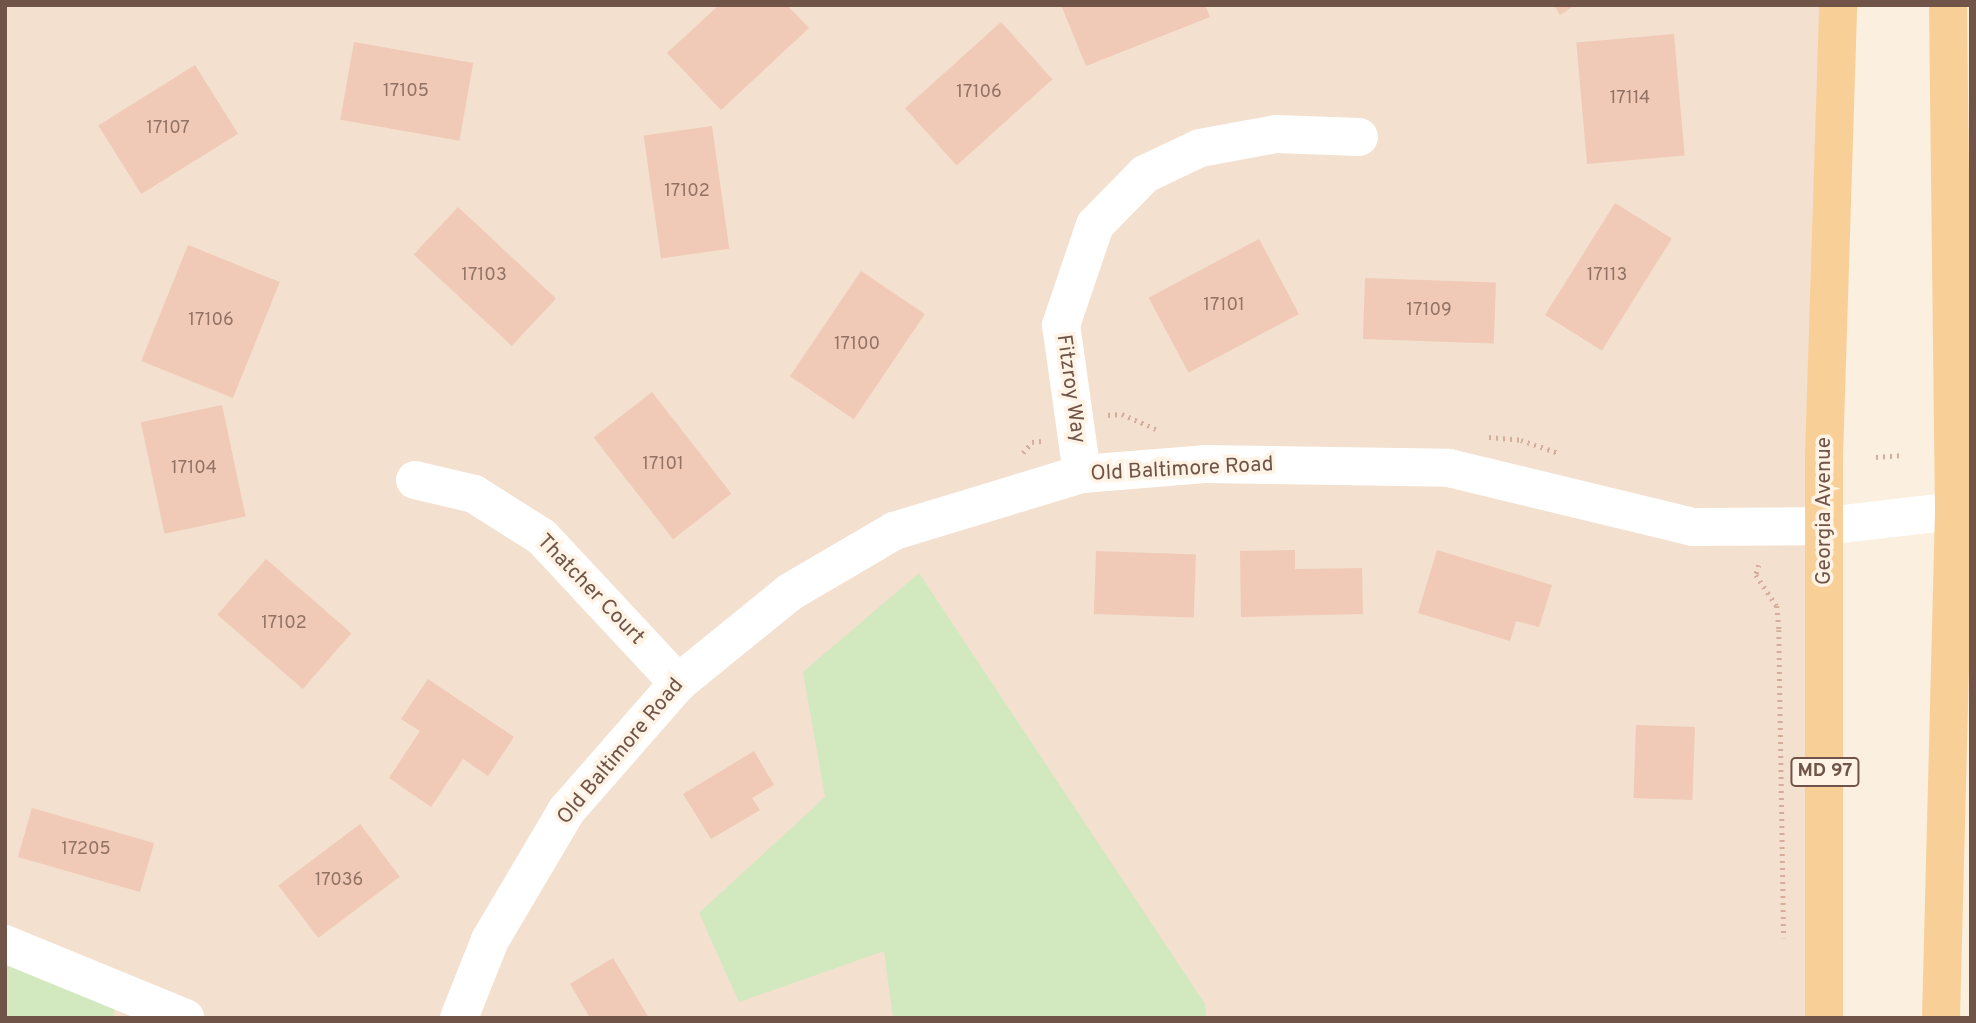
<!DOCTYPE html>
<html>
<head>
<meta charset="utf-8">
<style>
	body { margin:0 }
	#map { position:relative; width:1976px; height:1023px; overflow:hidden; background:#fbefdf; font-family:Overpass,sans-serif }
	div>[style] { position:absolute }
	.residential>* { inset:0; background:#f3e0ce }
	.green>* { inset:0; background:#d2e8bf }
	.building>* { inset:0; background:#f0cab7; transform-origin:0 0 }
	.path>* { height:4.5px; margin-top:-2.25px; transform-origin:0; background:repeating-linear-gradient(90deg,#d4ae9b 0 2px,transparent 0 7px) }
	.street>* { height:38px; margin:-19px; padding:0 19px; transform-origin:19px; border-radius:19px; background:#fff }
	.secondary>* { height:38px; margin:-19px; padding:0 19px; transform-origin:19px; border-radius:19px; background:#fff }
	.primary>* { height:38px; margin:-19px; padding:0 19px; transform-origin:19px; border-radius:19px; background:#f9cf98 }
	span { translate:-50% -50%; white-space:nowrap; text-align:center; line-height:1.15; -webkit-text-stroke:7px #fff3e5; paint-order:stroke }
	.number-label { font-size:18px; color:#917264 }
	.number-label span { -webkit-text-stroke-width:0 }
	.shield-label span { padding:2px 5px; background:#fff3e5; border:2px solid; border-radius:5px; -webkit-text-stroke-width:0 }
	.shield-label { font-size:19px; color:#715448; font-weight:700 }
	.street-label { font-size:21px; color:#715448 }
	.frame { position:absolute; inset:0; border:7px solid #715448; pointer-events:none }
</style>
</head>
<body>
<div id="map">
	<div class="residential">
		<i style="clip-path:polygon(5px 5px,1838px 5px,1824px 1018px,113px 1018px,118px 993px,5px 944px)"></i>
	</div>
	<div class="green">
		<i style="clip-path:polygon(919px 573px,1205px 1004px,1206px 1018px,893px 1018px,884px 951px,739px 1002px,699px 913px,825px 797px,803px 672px)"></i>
		<i style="clip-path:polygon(5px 944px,118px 994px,113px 1018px,5px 1018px)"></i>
	</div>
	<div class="building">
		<i style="clip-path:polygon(719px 5px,787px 5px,809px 28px,721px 110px,667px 53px)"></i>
		<i style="clip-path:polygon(1061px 5px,1205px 5px,1210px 17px,1086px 66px)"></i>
		<i style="clip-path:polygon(1554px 5px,1575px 5px,1560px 15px)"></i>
		<i style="left:1001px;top:22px;width:77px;height:129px;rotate:48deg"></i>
		<i style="left:1674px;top:34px;width:122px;height:98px;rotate:85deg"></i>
		<i style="left:354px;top:42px;width:121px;height:79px;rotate:10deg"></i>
		<i style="left:195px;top:65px;width:81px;height:114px;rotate:58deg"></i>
		<i style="left:712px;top:126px;width:124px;height:69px;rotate:82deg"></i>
		<i style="left:1615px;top:203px;width:67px;height:132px;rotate:32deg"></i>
		<i style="left:458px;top:207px;width:134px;height:65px;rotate:43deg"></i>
		<i style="left:1259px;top:239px;width:85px;height:125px;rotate:62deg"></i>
		<i style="left:188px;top:245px;width:99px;height:125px;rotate:22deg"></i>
		<i style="left:861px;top:271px;width:77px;height:127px;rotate:34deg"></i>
		<i style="left:1365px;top:278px;width:131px;height:61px;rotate:2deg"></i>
		<i style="left:652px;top:392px;width:129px;height:74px;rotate:52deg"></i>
		<i style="left:222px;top:405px;width:114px;height:83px;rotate:78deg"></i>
		<i style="clip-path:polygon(1295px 550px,1295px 569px,1362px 568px,1363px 614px,1241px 617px,1240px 551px)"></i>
		<i style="clip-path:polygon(1437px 550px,1552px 585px,1539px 627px,1516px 621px,1510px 641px,1418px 613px)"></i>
		<i style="left:1096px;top:551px;width:100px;height:63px;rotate:2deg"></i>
		<i style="left:266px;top:559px;width:113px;height:74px;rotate:41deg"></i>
		<i style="clip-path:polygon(428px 679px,514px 737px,488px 776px,463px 759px,431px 807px,389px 778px,420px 731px,401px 719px)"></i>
		<i style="left:1636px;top:725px;width:59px;height:73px;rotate:2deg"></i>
		<i style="clip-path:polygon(754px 751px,774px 785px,752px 798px,760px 810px,711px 839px,683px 794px)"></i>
		<i style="left:32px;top:808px;width:127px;height:51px;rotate:16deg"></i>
		<i style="left:360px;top:824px;width:66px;height:102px;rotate:53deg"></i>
		<i style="clip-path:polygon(613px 958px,649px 1018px,590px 1018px,570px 984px)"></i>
	</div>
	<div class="path">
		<i style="left:1108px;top:415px;width:14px;rotate:-4deg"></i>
		<i style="left:1122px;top:414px;width:37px;rotate:24deg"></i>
		<i style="left:1489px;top:437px;width:32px;rotate:5deg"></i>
		<i style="left:1521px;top:440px;width:39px;rotate:19deg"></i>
		<i style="left:1023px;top:453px;width:14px;rotate:-51deg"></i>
		<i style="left:1032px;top:442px;width:9px;rotate:-6deg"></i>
		<i style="left:1876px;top:457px;width:27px;rotate:-4deg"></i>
		<i style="left:1759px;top:565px;width:10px;rotate:107deg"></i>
		<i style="left:1756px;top:575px;width:37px;rotate:56deg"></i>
		<i style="left:1777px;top:606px;width:24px;rotate:85deg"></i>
		<i style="left:1779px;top:630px;width:308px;rotate:89.1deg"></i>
	</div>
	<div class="street">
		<i style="left:1082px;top:474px;width:150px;rotate:-98deg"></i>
		<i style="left:1061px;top:325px;width:106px;rotate:-71.2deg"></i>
		<i style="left:1095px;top:225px;width:71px;rotate:-45.6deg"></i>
		<i style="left:1145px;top:174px;width:61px;rotate:-25.3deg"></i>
		<i style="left:1200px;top:148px;width:77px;rotate:-10.4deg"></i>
		<i style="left:1276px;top:134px;width:83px;rotate:2.1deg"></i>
		<i style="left:415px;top:480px;width:61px;rotate:13.3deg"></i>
		<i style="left:474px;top:494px;width:80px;rotate:32.3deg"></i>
		<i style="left:542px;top:537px;width:200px;rotate:47deg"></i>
		<i style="left:5px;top:944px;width:195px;rotate:22.3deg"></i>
		<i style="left:459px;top:1018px;width:84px;rotate:-68.3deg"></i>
		<i style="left:490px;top:940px;width:151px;rotate:-59.4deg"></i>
		<i style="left:567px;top:810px;width:169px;rotate:-48.8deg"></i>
		<i style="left:678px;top:683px;width:144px;rotate:-39.1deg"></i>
		<i style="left:790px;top:592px;width:121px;rotate:-30.4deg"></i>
		<i style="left:894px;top:531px;width:196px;rotate:-16.9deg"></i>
		<i style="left:1082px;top:474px;width:123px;rotate:-4.6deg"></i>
		<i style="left:1205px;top:464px;width:244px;rotate:0.9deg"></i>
		<i style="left:1449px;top:468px;width:250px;rotate:13.6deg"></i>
		<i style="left:1692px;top:527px;width:133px;rotate:-0.4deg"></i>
	</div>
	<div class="secondary">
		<i style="left:1825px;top:526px;width:147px;rotate:-6.6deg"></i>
	</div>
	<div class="primary">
		<i style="left:1824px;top:1018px;width:561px;rotate:-90deg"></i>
		<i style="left:1824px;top:457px;width:452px;rotate:-88.2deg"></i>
		<i style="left:1941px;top:1018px;width:506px;rotate:-88.53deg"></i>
		<i style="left:1954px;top:512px;width:507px;rotate:-90.68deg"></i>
	</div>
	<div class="number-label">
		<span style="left:406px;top:92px">17105</span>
		<span style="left:979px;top:93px">17106</span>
		<span style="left:1630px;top:99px">17114</span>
		<span style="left:168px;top:129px">17107</span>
		<span style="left:687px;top:192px">17102</span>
		<span style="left:484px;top:276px">17103</span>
		<span style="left:1607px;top:276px">17113</span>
		<span style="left:1224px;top:306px">17101</span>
		<span style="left:1429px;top:311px">17109</span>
		<span style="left:211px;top:321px">17106</span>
		<span style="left:857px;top:345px">17100</span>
		<span style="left:663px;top:465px">17101</span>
		<span style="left:194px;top:469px">17104</span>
		<span style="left:284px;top:624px">17102</span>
		<span style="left:86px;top:850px">17205</span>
		<span style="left:339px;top:881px">17036</span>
	</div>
	<div class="shield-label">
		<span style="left:1825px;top:772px">MD 97</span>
	</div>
	<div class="street-label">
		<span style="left:1070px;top:389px;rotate:82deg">Fitzroy Way</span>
		<span style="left:1182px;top:470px;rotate:-3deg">Old Baltimore Road</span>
		<span style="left:1825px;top:511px;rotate:-90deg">Georgia Avenue</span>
		<span style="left:590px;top:590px;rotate:46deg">Thatcher Court</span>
		<span style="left:621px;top:752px;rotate:-50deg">Old Baltimore Road</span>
	</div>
	<div class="frame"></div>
</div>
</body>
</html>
